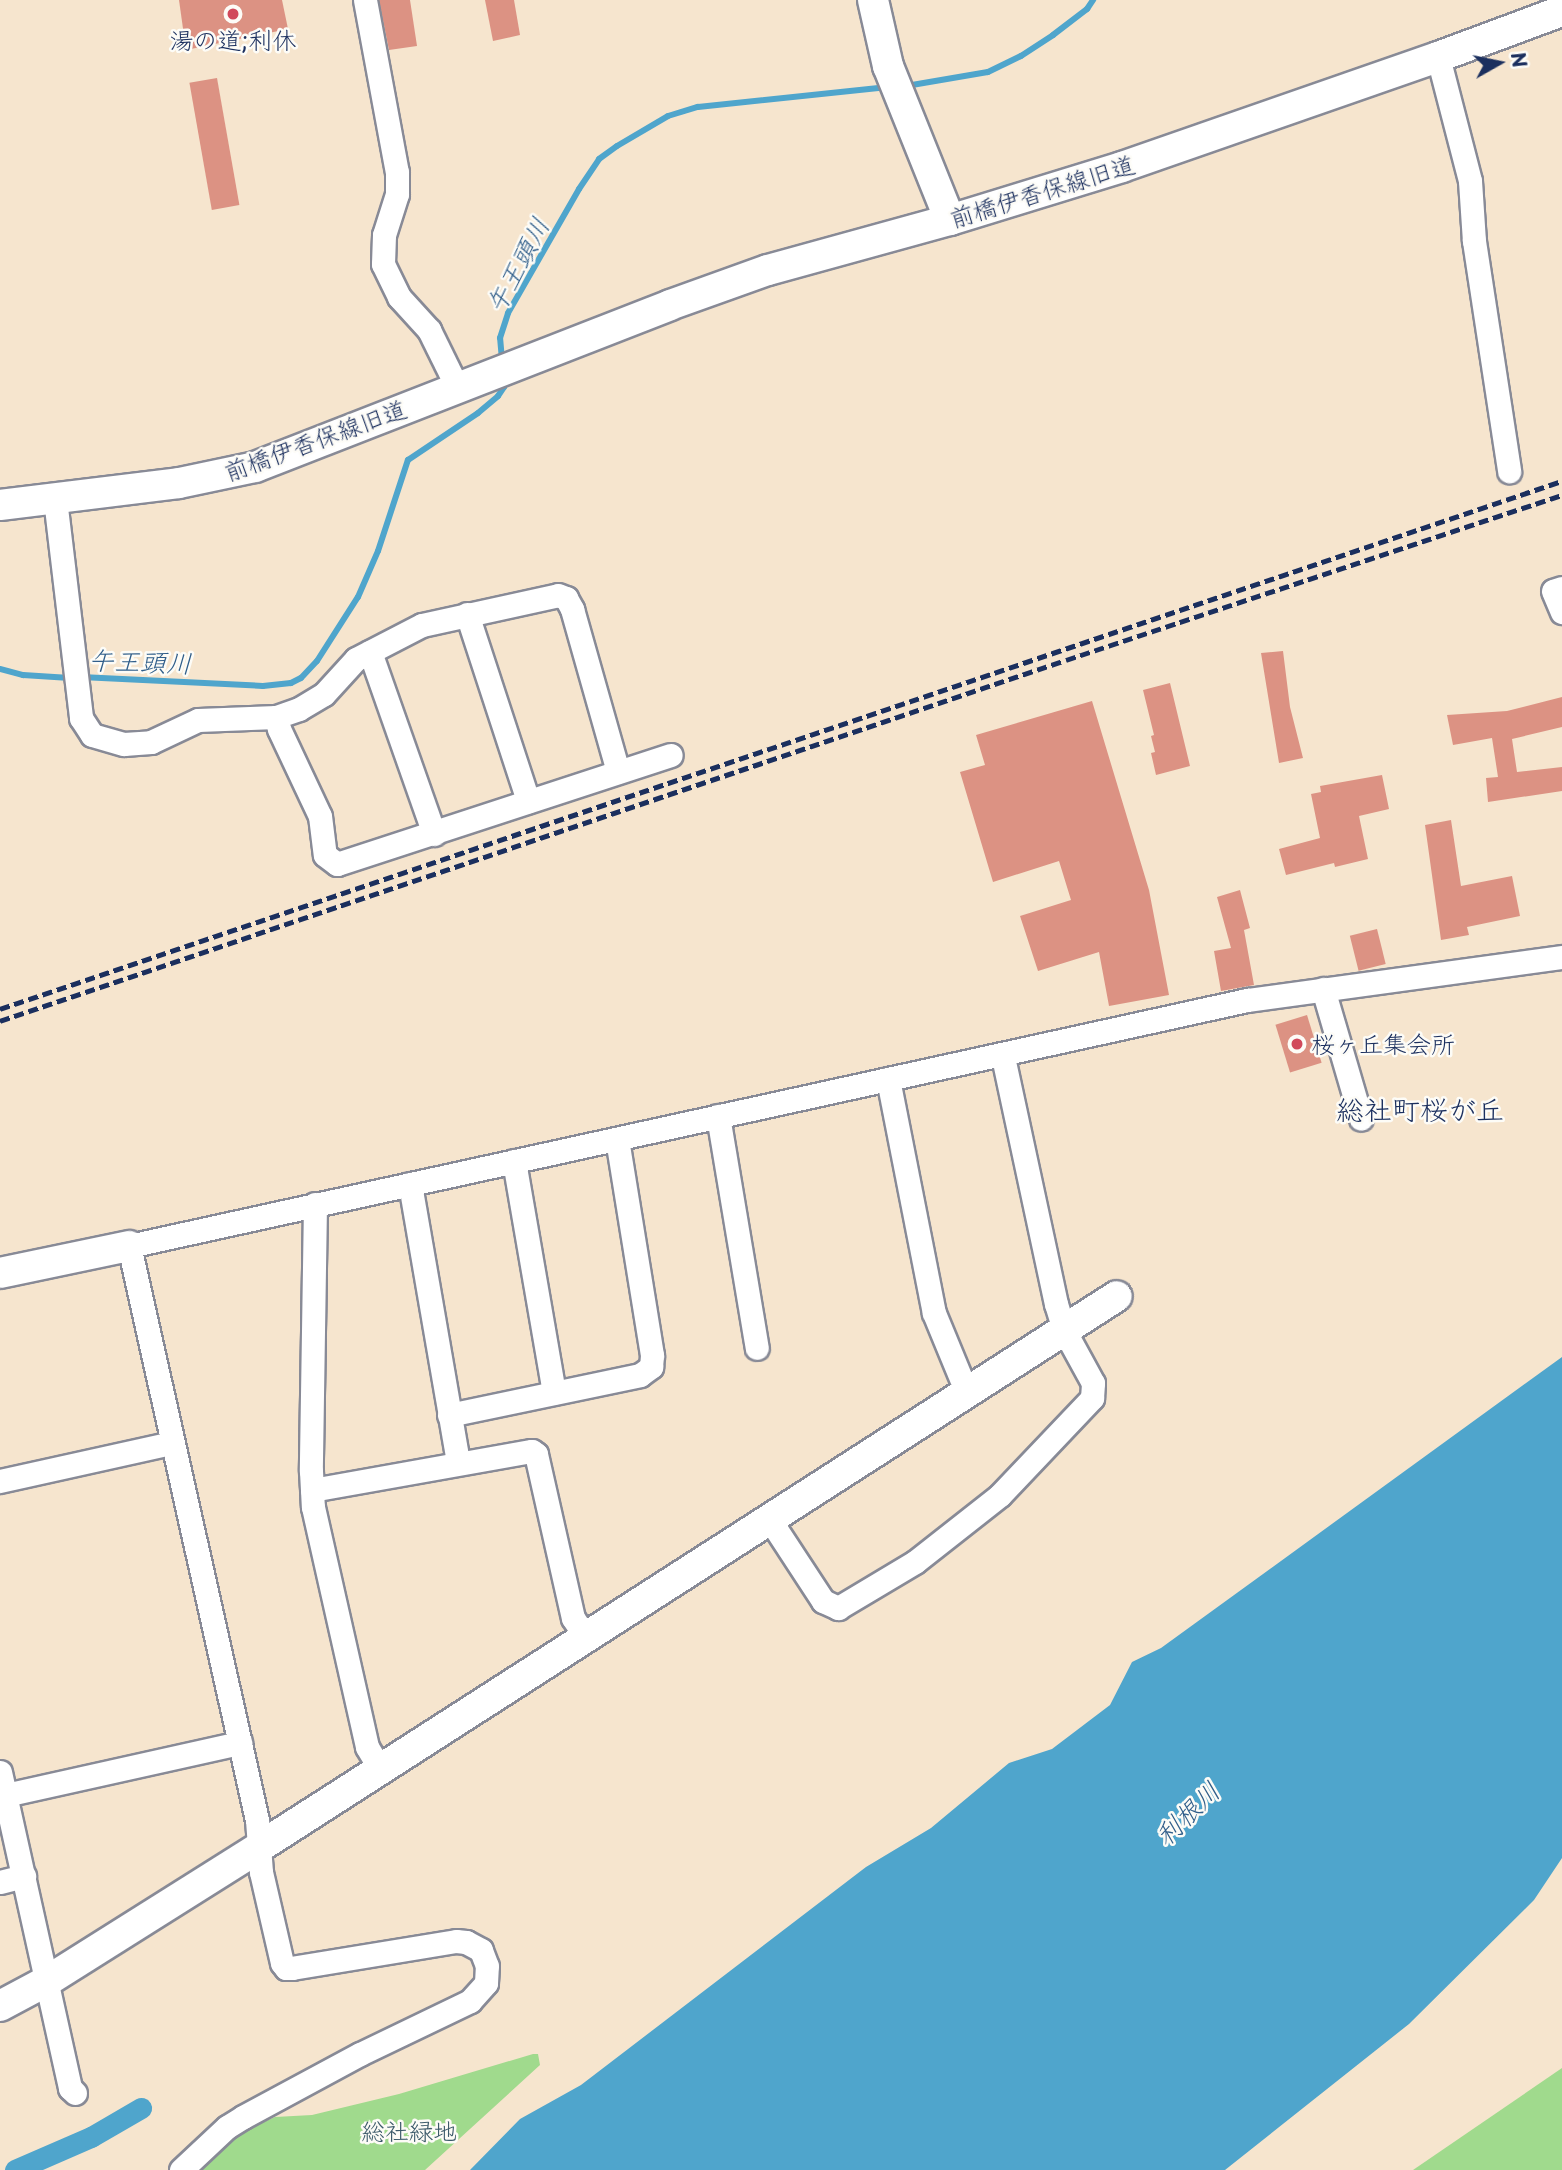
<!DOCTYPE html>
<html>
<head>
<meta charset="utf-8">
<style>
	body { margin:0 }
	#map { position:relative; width:1562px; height:2170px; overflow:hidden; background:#f6e5ce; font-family:"Playpen Sans","Klee One",sans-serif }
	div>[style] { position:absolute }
	.green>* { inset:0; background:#a0da8d }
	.water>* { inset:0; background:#4fa5cc }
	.stream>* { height:6px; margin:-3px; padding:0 3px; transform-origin:3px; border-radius:3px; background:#4fa5cc }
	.canal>* { height:21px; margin:-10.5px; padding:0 10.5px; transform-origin:10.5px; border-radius:10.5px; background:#4fa5cc }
	.building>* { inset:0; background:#dc9283; transform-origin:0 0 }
	.roads { filter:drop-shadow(2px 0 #888a96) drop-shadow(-2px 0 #888a96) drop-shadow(0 2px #888a96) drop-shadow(0 -2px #888a96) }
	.minor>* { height:23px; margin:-11.5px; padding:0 11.5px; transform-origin:11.5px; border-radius:11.5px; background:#fff }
	.tertiary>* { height:30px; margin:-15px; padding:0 15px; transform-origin:15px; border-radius:15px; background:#fff }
	.rail>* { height:5px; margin-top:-2.5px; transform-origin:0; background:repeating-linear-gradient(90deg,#1b2f5e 0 10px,transparent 0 15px) }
	.dots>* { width:19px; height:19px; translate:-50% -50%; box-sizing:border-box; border:4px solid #fdfcf7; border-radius:50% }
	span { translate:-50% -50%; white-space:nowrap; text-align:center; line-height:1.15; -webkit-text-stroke:5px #fdfcf7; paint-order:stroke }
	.poi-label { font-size:24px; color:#1b2f5e }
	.left { translate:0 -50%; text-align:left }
	.street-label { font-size:24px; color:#1b2f5e }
	.park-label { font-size:24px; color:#3c5a6a }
	.water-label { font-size:26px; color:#305e8a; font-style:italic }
	.quarter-label { font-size:28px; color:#1b2f5e }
	.north { position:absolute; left:1464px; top:28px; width:70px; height:70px; -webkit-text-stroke:5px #fdfcf7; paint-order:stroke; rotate:81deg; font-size:19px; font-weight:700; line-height:28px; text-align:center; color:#1b2f5e }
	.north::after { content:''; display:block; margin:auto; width:24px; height:32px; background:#1b2f5e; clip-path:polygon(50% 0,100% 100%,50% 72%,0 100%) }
</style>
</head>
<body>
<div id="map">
	<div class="green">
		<i style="clip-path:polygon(533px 2054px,538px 2054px,540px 2065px,425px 2170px,198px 2170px,233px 2136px,275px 2117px,312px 2115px,399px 2094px)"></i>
		<i style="clip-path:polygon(1562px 2068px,1562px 2170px,1413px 2170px)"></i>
	</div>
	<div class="water">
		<i style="clip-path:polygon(1562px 1357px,1562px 1858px,1534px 1900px,1409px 2024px,1225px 2170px,470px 2170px,520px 2119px,581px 2085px,866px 1867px,931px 1828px,1009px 1763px,1052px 1749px,1110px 1705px,1132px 1662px,1161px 1648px)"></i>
	</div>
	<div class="stream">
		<i style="left:906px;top:86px;width:83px;rotate:-9.7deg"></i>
		<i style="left:988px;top:72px;width:37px;rotate:-26deg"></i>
		<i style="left:1021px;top:56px;width:38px;rotate:-33deg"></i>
		<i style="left:1053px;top:35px;width:43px;rotate:-37.4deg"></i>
		<i style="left:1087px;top:9px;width:11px;rotate:-56deg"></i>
		<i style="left:502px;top:360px;width:22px;rotate:-95deg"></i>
		<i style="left:500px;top:338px;width:26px;rotate:-72deg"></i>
		<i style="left:508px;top:313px;width:143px;rotate:-60.2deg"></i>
		<i style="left:579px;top:189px;width:36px;rotate:-56deg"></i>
		<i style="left:599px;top:159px;width:22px;rotate:-36deg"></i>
		<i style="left:617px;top:146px;width:59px;rotate:-30.5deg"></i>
		<i style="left:668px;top:116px;width:31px;rotate:-17deg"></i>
		<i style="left:698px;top:107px;width:191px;rotate:-6deg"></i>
		<i style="left:0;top:669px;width:24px;rotate:15deg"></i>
		<i style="left:23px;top:675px;width:47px;rotate:3.7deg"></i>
		<i style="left:81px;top:677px;width:182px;rotate:2.8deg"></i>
		<i style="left:263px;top:686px;width:28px;rotate:-6deg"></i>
		<i style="left:291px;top:683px;width:11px;rotate:-27deg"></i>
		<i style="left:301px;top:678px;width:23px;rotate:-47deg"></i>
		<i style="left:317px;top:661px;width:76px;rotate:-57.4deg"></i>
		<i style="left:358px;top:597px;width:50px;rotate:-66.5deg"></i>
		<i style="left:378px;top:551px;width:96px;rotate:-71.8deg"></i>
		<i style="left:408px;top:460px;width:84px;rotate:-33.9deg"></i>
		<i style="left:478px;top:413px;width:26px;rotate:-40deg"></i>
		<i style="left:498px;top:396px;width:11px;rotate:-56deg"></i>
		<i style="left:504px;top:387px;width:9px;rotate:-84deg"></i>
	</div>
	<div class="canal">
		<i style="left:15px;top:2170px;width:83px;rotate:-23.5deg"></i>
		<i style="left:91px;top:2137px;width:58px;rotate:-30.1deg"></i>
	</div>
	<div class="building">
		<i style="clip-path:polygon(179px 0,282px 0,288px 29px,186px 50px)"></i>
		<i style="clip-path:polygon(379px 0,410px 0,417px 46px,389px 50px)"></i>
		<i style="clip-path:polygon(485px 0,514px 0,520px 35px,493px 41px)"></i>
		<i style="left:217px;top:78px;width:129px;height:28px;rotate:80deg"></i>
		<i style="clip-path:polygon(1283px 651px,1290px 707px,1303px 758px,1279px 763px,1261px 653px)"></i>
		<i style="clip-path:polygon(1170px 683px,1190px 766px,1156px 775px,1151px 753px,1155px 752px,1151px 736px,1154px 735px,1143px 690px)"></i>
		<i style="clip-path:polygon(1562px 697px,1562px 727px,1512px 739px,1517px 772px,1562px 767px,1562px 791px,1488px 802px,1486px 778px,1498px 777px,1492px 738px,1453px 745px,1447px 715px,1507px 711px)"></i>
		<i style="clip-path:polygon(1092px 701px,1149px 890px,1169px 995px,1109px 1006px,1099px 952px,1038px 971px,1020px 916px,1071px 900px,1059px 861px,993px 882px,960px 772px,985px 765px,976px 735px)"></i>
		<i style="clip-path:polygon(1382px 775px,1389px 809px,1359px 816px,1368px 859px,1335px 867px,1334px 863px,1286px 875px,1279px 849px,1320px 838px,1311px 794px,1321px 792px,1320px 786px)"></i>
		<i style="clip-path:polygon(1451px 820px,1461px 886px,1512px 876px,1520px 916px,1467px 927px,1469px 935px,1441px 940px,1425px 825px)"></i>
		<i style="clip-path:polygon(1240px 890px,1250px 928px,1244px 930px,1254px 985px,1221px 991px,1214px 951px,1231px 948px,1217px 897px)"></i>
		<i style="left:1377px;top:929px;width:36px;height:28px;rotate:76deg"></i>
		<i style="left:1307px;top:1015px;width:50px;height:33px;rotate:73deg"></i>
	</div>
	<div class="roads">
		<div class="minor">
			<i style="left:365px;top:0;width:175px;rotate:79.5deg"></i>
			<i style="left:397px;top:172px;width:22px;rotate:90deg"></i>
			<i style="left:397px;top:194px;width:43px;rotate:107.6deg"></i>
			<i style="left:384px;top:235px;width:29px;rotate:92deg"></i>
			<i style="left:383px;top:264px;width:37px;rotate:64deg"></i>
			<i style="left:399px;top:297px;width:45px;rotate:47.7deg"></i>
			<i style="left:429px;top:330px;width:64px;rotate:63.8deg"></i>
			<i style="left:1438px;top:57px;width:128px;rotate:75.5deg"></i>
			<i style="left:1470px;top:181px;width:60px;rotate:86.2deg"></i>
			<i style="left:1474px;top:241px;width:233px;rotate:81.3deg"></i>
			<i style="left:55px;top:499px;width:221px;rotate:83.2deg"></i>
			<i style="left:81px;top:718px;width:20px;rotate:57deg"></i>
			<i style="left:92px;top:735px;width:33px;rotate:16deg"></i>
			<i style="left:124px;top:744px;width:27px;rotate:-4deg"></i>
			<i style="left:151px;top:742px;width:52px;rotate:-25.1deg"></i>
			<i style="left:198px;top:720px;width:78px;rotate:-2.2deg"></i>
			<i style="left:276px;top:717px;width:24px;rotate:-19deg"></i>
			<i style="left:299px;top:709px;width:29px;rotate:-31deg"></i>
			<i style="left:324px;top:694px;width:47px;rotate:-47.6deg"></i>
			<i style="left:356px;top:659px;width:74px;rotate:-27.3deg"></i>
			<i style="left:422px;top:625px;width:139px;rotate:-12.4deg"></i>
			<i style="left:558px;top:595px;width:9px;rotate:21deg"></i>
			<i style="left:566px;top:598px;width:13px;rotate:61deg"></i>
			<i style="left:572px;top:609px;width:169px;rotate:74.2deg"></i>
			<i style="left:1562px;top:588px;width:9px;rotate:162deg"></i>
			<i style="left:1553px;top:591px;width:23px;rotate:67deg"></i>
			<i style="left:467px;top:614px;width:197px;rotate:71.9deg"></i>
			<i style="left:370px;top:652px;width:193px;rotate:70.6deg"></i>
			<i style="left:276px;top:717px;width:12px;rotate:76deg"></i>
			<i style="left:279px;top:729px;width:96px;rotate:64.8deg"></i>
			<i style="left:320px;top:816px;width:39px;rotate:83deg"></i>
			<i style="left:325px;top:855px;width:15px;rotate:37deg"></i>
			<i style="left:337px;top:864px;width:351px;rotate:-18.1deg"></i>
			<i style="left:1323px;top:989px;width:135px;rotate:73.7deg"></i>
			<i style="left:888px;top:1079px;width:238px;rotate:78.9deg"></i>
			<i style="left:934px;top:1313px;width:87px;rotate:67.6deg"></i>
			<i style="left:718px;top:1116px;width:235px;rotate:80.5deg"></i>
			<i style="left:514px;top:1161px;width:235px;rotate:80.2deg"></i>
			<i style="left:410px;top:1184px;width:283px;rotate:80.2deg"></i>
			<i style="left:315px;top:1204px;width:267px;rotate:90.9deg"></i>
			<i style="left:311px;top:1471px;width:36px;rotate:87deg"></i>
			<i style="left:313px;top:1507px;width:246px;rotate:77.3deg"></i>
			<i style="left:367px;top:1747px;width:26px;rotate:59deg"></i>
			<i style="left:449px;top:1415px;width:195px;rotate:-11.8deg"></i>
			<i style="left:640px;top:1375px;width:14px;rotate:-36deg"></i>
			<i style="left:651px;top:1367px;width:12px;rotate:-85deg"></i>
			<i style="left:652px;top:1355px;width:219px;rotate:-99.2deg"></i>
			<i style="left:0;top:1481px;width:175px;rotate:-12.5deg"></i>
			<i style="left:312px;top:1490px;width:223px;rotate:-10.1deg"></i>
			<i style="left:532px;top:1451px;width:5px;rotate:37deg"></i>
			<i style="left:536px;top:1454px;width:168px;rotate:77.3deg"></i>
			<i style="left:573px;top:1618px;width:23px;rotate:56deg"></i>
			<i style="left:770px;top:1520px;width:97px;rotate:56.8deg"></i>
			<i style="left:823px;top:1601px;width:17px;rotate:25deg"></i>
			<i style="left:838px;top:1608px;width:90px;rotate:-30.9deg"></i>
			<i style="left:915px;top:1562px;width:108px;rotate:-38.2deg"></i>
			<i style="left:1000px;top:1495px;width:134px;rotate:-46.5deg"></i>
			<i style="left:1092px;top:1398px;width:15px;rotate:-86deg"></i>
			<i style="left:1093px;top:1383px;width:60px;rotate:-118.7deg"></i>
			<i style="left:1064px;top:1330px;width:27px;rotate:-107deg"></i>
			<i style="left:1056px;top:1304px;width:254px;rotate:-102.1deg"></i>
			<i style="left:0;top:1772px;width:324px;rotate:77.5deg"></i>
			<i style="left:70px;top:2088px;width:7px;rotate:45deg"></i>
			<i style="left:5px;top:1795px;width:241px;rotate:-12.5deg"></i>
			<i style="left:0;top:1882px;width:25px;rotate:-14deg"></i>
			<i style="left:181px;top:2170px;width:63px;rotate:-43.1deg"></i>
			<i style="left:227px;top:2127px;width:19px;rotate:-32deg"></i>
			<i style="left:243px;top:2117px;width:133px;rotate:-28.3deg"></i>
			<i style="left:360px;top:2054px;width:122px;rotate:-25.7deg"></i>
			<i style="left:470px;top:2001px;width:24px;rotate:-48deg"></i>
			<i style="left:486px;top:1983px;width:17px;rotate:-87deg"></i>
			<i style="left:487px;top:1966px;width:17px;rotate:-111deg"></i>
			<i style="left:481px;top:1950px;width:17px;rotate:-152deg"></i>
			<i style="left:466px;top:1942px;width:10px;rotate:-174deg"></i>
			<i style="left:456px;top:1941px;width:166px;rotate:170.7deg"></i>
			<i style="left:292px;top:1968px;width:6px;rotate:180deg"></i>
			<i style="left:286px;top:1968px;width:6px;rotate:-129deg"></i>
			<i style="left:282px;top:1963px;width:93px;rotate:-103deg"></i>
			<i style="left:261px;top:1872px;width:52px;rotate:-94.4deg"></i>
			<i style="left:257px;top:1820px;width:588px;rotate:-102.57deg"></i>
			<i style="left:129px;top:1246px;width:1145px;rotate:-12.41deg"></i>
			<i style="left:1247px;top:1000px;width:318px;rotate:-7.8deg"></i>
		</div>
		<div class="tertiary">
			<i style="left:873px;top:0;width:68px;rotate:77.2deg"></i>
			<i style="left:888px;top:66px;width:166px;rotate:68.1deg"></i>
			<i style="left:0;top:505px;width:180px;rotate:-7deg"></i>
			<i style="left:179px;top:483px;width:78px;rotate:-11.9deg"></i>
			<i style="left:255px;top:467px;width:445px;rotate:-21.3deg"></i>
			<i style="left:670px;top:305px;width:104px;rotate:-19.7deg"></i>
			<i style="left:768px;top:270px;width:189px;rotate:-15.4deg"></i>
			<i style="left:950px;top:220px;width:180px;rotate:-17.1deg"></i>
			<i style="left:1122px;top:167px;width:335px;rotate:-19.2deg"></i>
			<i style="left:1438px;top:57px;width:132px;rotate:-20.4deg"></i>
			<i style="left:0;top:1273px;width:132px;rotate:-11.8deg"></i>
			<i style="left:0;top:2006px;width:53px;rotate:-28deg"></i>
			<i style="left:47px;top:1981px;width:253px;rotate:-32.2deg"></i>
			<i style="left:261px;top:1846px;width:1017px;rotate:-32.72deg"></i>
		</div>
	</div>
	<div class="rail">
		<i style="left:0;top:1009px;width:1649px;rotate:-18.68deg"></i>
		<i style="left:0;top:1021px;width:1125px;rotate:-18.71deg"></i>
		<i style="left:1066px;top:660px;width:523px;rotate:-18.4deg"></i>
	</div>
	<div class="dots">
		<i style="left:233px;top:14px;background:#d1495b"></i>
		<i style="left:1297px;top:1044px;background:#d1495b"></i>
	</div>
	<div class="poi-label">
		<span style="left:233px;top:40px">湯の道;利休</span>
		<span class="left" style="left:1311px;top:1044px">桜ヶ丘集会所</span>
	</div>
	<div class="street-label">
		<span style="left:1042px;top:191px;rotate:-17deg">前橋伊香保線旧道</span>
		<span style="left:315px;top:440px;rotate:-20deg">前橋伊香保線旧道</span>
	</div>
	<div class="park-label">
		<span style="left:409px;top:2131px">総社緑地</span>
	</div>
	<div class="water-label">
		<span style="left:517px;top:265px;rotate:-62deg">午王頭川</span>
		<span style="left:140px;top:661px;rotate:2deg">午王頭川</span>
		<span style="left:1187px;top:1813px;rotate:-44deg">利根川</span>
	</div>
	<div class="quarter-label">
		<span style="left:1420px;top:1109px">総社町桜が丘</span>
	</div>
	<div class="north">N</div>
</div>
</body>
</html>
